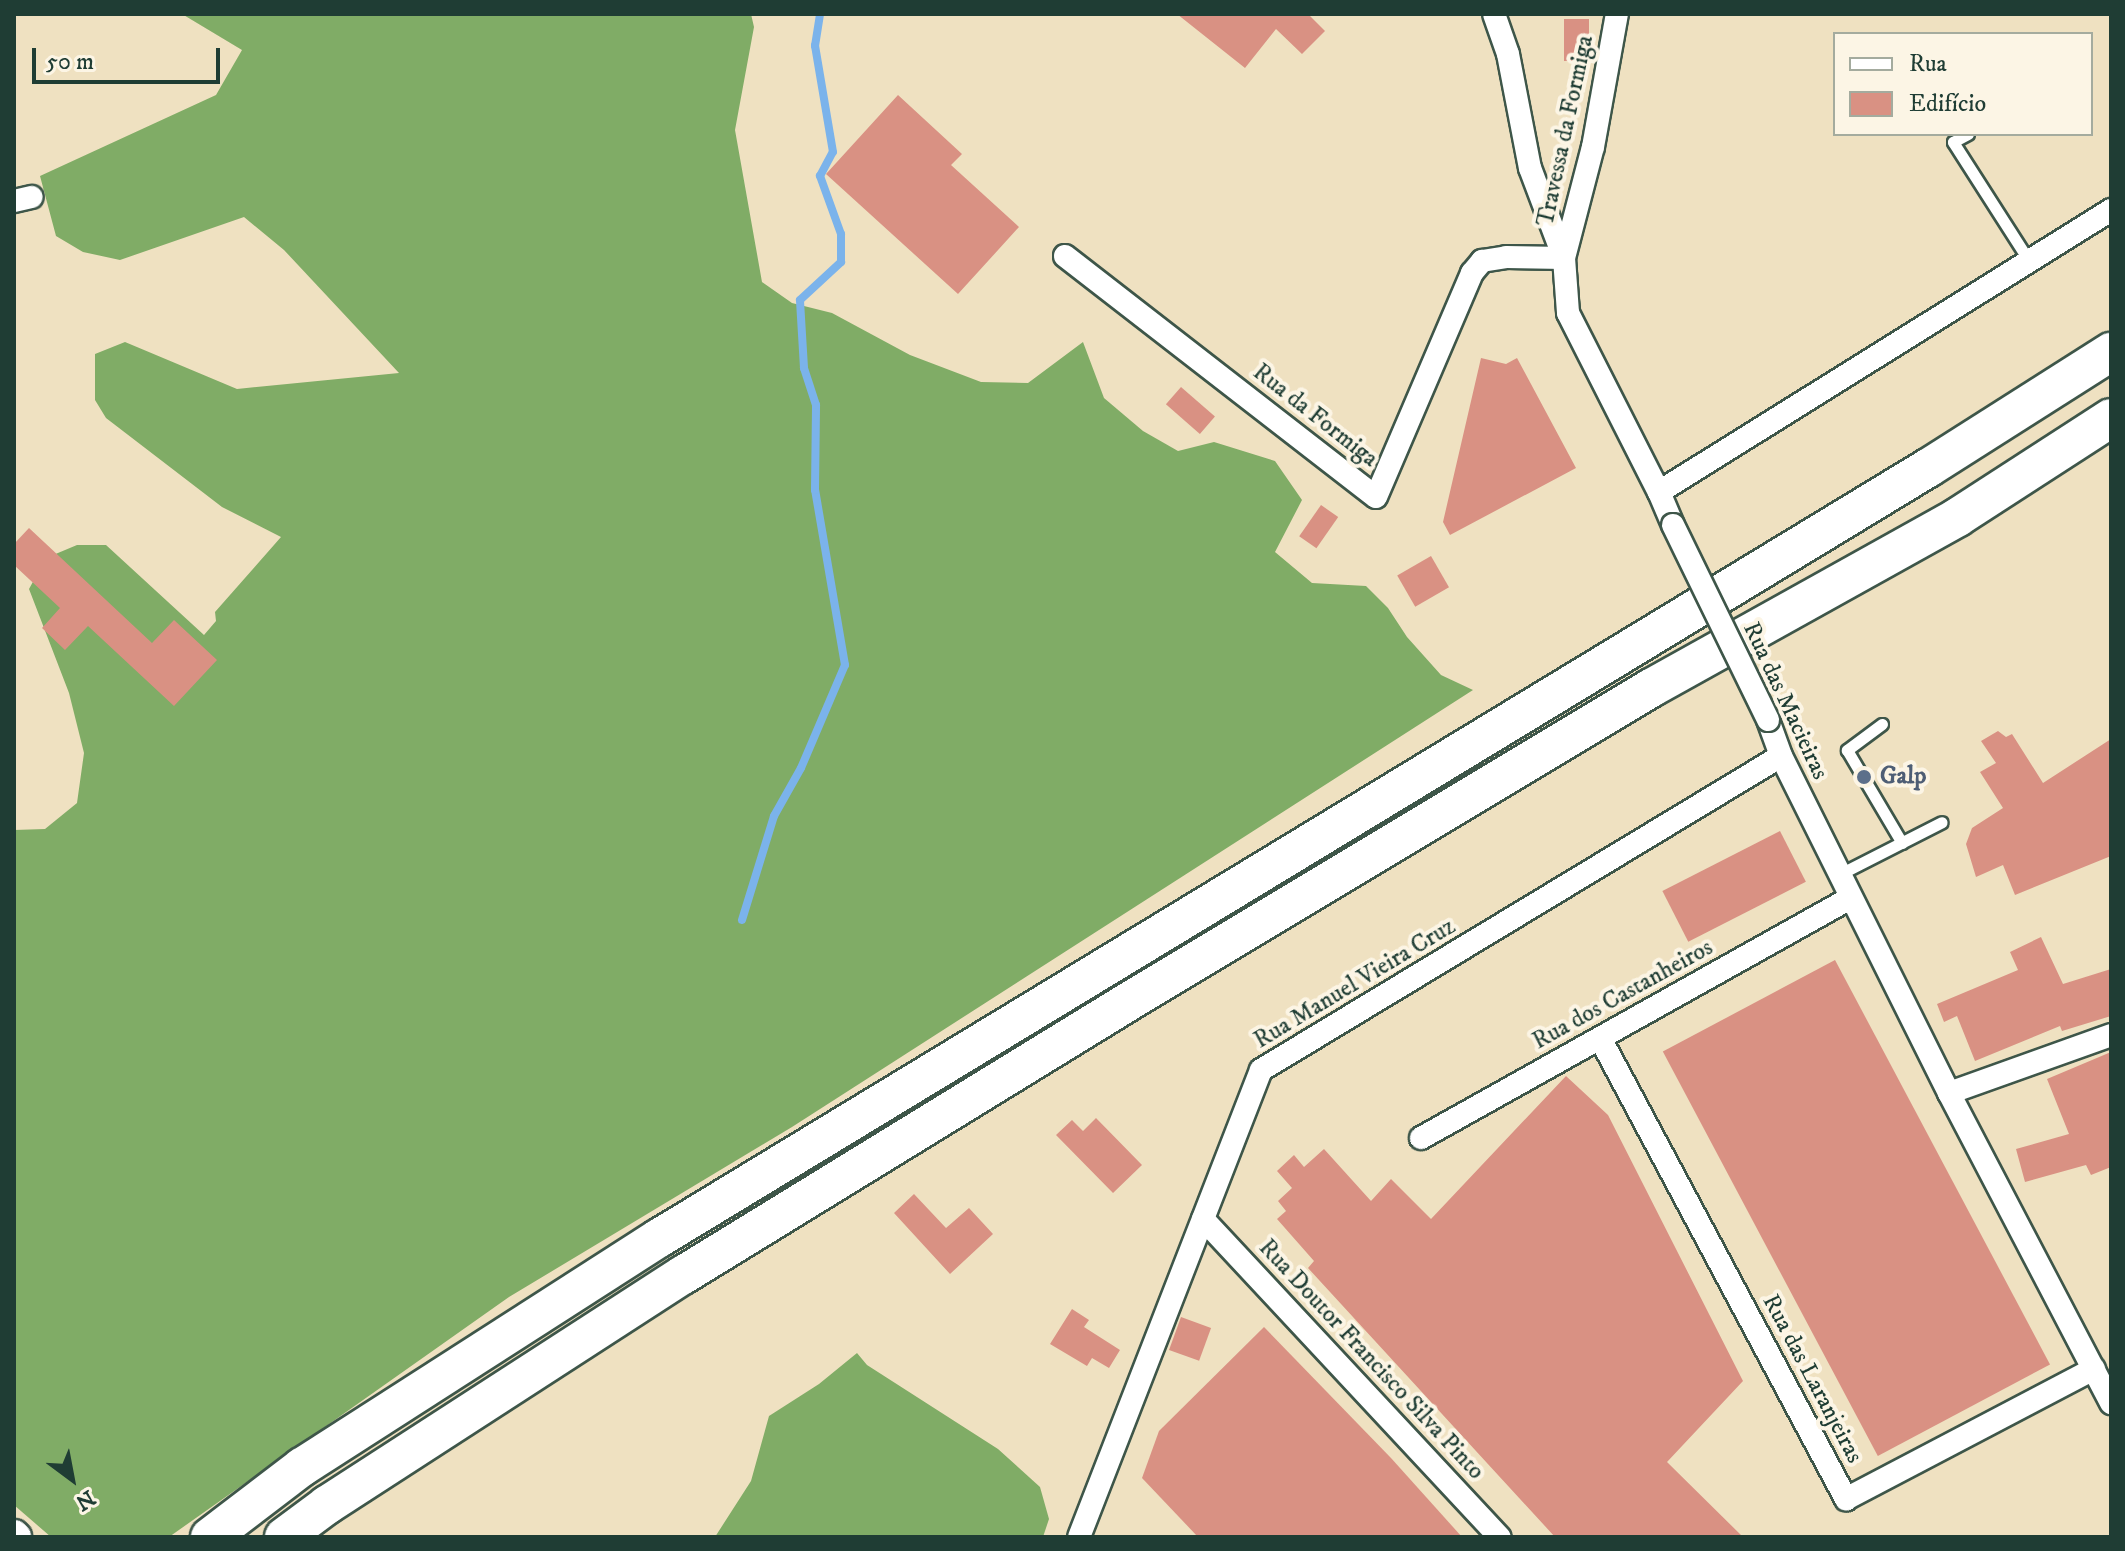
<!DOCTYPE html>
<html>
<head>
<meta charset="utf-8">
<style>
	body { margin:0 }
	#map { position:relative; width:2125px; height:1551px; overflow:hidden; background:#efe1c1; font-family:"IM FELL DW Pica",serif }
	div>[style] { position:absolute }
	.forest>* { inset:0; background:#80ac66 }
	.stream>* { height:8px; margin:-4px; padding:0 4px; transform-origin:4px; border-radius:4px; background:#7bb3eb }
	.building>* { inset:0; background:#d99183; transform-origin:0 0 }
	.roads { filter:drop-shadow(2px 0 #3e5649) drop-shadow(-2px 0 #3e5649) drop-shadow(0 2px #3e5649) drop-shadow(0 -2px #3e5649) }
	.service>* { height:11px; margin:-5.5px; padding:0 5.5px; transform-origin:5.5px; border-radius:5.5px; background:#fff }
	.minor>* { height:22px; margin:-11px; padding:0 11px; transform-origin:11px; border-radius:11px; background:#fff }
	.secondary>* { height:30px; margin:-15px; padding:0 15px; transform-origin:15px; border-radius:15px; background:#fff }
	.motorway>* { height:38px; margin:-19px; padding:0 19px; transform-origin:19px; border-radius:19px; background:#fff }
	.bridges { filter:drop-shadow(2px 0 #3e5649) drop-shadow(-2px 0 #3e5649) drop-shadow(0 2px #3e5649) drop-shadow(0 -2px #3e5649) }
	.minor-bridge>* { height:22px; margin:-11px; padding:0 11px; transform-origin:11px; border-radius:11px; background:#fff }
	.dots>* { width:22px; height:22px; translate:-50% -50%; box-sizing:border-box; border:4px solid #fcf5e5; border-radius:50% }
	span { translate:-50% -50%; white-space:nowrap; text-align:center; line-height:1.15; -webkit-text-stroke:8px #fcf5e5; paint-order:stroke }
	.street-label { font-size:24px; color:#1f3d34 }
	.service-label { font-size:24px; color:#4e5e75; font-weight:700 }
	.left { translate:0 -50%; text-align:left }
	.frame { position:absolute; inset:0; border:16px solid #1f3d34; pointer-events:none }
	.legend { position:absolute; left:1833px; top:32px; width:260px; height:104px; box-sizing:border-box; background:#fcf5e5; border:2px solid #a4ab9e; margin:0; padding:10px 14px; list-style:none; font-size:24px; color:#1f3d34 }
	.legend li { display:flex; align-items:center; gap:16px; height:40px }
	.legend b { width:40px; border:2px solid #a4ab9e }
	.north { position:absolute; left:32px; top:1439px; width:80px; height:80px; -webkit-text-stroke:6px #fcf5e5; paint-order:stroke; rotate:148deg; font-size:22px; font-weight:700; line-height:32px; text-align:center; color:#1f3d34 }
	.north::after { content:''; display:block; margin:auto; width:28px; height:36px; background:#1f3d34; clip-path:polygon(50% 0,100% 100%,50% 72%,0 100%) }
	.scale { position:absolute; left:32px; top:48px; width:188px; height:36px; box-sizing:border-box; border:4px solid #1f3d34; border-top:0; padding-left:10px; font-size:24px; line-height:28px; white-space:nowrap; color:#1f3d34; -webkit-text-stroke:6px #fcf5e5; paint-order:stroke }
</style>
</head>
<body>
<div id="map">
	<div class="forest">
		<i style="clip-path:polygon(182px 14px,751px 14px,754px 27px,735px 130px,762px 282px,792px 303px,832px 313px,910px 355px,981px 382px,1028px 383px,1083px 342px,1104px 398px,1143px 431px,1178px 451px,1214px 442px,1275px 461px,1302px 500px,1275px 552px,1312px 583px,1366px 586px,1388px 608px,1407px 637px,1441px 675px,1473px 690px,792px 1127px,509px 1297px,169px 1537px,51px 1537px,14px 1505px,14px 830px,45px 829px,77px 803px,84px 753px,69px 693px,29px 589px,46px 558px,77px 545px,106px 545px,204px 635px,216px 621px,215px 612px,281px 537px,222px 507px,106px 418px,95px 400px,95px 354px,125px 342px,237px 389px,399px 373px,284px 250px,244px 217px,120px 260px,83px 252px,56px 236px,40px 176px,216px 95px,242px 50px)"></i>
		<i style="clip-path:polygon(857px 1353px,867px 1365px,998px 1449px,1040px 1487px,1049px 1519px,1043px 1537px,715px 1537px,751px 1481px,769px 1416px,819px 1384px)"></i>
	</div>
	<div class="stream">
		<i style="left:742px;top:920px;width:109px;rotate:-72.9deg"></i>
		<i style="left:774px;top:816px;width:55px;rotate:-60.6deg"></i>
		<i style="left:801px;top:768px;width:112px;rotate:-66.9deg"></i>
		<i style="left:845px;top:665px;width:178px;rotate:-99.7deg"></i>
		<i style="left:815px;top:490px;width:85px;rotate:-89.3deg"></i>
		<i style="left:816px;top:405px;width:39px;rotate:-108deg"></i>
		<i style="left:804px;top:368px;width:68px;rotate:-93.4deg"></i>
		<i style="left:800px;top:300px;width:56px;rotate:-42.8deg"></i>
		<i style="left:841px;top:262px;width:28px;rotate:-90deg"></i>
		<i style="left:841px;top:234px;width:62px;rotate:-109.9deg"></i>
		<i style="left:820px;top:176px;width:27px;rotate:-62deg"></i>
		<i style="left:833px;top:152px;width:108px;rotate:-99.6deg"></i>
		<i style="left:815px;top:46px;width:32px;rotate:-81deg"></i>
	</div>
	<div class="building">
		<i style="clip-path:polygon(1177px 14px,1308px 14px,1325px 31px,1302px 54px,1276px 29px,1245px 68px)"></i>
		<i style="left:1564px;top:19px;width:25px;height:42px"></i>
		<i style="clip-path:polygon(898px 95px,962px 154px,951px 165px,1019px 227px,958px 294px,826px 174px)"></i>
		<i style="clip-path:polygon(1481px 358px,1506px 364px,1517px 358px,1576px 468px,1450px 535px,1443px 522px)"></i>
		<i style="left:1181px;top:387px;width:45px;height:23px;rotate:41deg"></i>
		<i style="left:1321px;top:505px;width:21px;height:38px;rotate:35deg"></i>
		<i style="clip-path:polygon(29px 528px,152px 643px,174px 620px,217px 660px,174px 706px,88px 626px,65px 650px,42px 628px,60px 608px,14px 565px,14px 544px)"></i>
		<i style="left:1431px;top:556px;width:36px;height:39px;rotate:60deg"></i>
		<i style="clip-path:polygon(1998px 731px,2006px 737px,2012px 734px,2043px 783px,2111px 739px,2111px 856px,2015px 895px,2003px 865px,1976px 877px,1966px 844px,1972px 828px,2003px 808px,1980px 772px,1996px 763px,1981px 741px)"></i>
		<i style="left:1780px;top:831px;width:57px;height:132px;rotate:63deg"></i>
		<i style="clip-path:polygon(2041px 937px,2063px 984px,2111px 969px,2111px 1016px,2062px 1031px,2060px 1026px,1975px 1061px,1957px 1016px,1944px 1022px,1937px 1004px,2018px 970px,2010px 952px)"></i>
		<i style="left:1835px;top:960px;width:458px;height:195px;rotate:62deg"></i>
		<i style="clip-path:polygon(2111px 1052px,2111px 1167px,2091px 1175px,2086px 1165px,2025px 1182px,2016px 1149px,2069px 1134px,2047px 1079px)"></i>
		<i style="clip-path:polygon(1566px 1076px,1608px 1115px,1743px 1381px,1667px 1462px,1743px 1537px,1555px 1537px,1308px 1268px,1314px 1261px,1277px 1219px,1286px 1211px,1278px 1201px,1292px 1188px,1277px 1171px,1294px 1155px,1304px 1167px,1324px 1149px,1371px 1201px,1391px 1179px,1431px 1219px)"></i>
		<i style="clip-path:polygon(1096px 1118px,1142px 1165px,1113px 1193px,1056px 1135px,1072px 1120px,1083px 1131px)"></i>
		<i style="clip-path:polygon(914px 1194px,946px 1228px,969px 1208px,993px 1234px,950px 1274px,894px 1213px)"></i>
		<i style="clip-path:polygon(1072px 1309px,1089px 1320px,1084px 1327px,1120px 1350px,1109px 1368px,1092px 1358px,1087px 1366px,1050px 1344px)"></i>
		<i style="left:1181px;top:1317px;width:32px;height:35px;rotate:20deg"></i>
		<i style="clip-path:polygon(1264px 1327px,1391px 1458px,1462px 1537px,1198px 1537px,1142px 1478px,1159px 1431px)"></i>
	</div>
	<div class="roads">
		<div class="service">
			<i style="left:1968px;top:134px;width:17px;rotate:152deg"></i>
			<i style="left:1953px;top:142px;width:141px;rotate:57.4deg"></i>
			<i style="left:1882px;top:724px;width:44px;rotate:143.4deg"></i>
			<i style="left:1847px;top:750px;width:108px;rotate:59.4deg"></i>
			<i style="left:1840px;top:874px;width:114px;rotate:-27deg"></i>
		</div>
		<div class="minor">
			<i style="left:1494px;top:14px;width:42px;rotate:70.7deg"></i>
			<i style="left:1508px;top:54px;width:116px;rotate:79.1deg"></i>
			<i style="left:1530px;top:168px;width:96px;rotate:69.3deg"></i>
			<i style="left:1564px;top:258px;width:55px;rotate:85.8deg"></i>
			<i style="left:1568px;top:313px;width:201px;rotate:63.1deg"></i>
			<i style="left:14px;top:201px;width:18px;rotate:-13deg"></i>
			<i style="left:1065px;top:256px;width:393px;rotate:37.8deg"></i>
			<i style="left:1376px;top:497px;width:244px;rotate:-66.8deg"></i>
			<i style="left:1472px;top:273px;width:16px;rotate:-50deg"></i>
			<i style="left:1482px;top:261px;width:24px;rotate:-9deg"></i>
			<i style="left:1506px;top:257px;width:58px;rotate:1deg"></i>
			<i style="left:1564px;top:258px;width:115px;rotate:-75.4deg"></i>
			<i style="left:1593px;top:147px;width:135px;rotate:-79.8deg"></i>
			<i style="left:1673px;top:525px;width:36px;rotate:-113deg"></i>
			<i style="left:1659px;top:492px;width:533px;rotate:-31.96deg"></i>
			<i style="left:1768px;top:720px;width:38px;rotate:70deg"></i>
			<i style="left:1781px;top:756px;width:377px;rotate:63.5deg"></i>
			<i style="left:1949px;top:1093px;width:350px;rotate:62.4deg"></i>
			<i style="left:1600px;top:1038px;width:523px;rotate:61.91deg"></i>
			<i style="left:1846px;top:1499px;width:280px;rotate:-27.7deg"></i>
			<i style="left:1949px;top:1093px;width:172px;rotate:-19.7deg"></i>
			<i style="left:1421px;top:1138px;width:492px;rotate:-29.2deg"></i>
			<i style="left:1203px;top:1219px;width:435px;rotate:47deg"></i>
			<i style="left:1079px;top:1537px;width:501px;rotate:-68.71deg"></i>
			<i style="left:1261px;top:1070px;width:607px;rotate:-31.13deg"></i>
		</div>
		<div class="secondary">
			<i style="left:14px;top:1535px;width:3px;rotate:45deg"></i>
		</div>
		<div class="motorway">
			<i style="left:210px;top:1537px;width:116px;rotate:-37.3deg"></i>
			<i style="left:302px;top:1467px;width:424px;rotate:-32.7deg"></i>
			<i style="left:659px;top:1238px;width:1484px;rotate:-31.25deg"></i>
			<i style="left:1928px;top:468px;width:217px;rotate:-32.4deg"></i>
			<i style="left:284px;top:1537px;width:54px;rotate:-36.7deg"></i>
			<i style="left:327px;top:1505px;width:424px;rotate:-32.9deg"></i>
			<i style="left:683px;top:1275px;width:526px;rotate:-31.54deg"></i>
			<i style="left:1131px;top:1000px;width:606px;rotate:-30.96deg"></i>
			<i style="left:1651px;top:688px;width:351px;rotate:-29.1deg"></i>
			<i style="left:1958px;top:517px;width:182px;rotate:-32.9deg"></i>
		</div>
	</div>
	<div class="bridges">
		<div class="minor-bridge">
			<i style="left:1673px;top:525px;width:217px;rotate:64deg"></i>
		</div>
	</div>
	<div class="dots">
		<i style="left:1864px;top:777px;background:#5c6f8a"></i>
	</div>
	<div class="street-label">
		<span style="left:1566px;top:131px;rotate:-78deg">Travessa da Formiga</span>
		<span style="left:1315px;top:416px;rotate:38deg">Rua da Formiga</span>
		<span style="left:1785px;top:701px;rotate:65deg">Rua das Macieiras</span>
		<span style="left:1355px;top:984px;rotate:-31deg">Rua Manuel Vieira Cruz</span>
		<span style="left:1623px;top:995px;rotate:-29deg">Rua dos Castanheiros</span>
		<span style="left:1371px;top:1360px;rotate:47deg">Rua Doutor Francisco Silva Pinto</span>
		<span style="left:1812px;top:1379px;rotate:62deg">Rua das Laranjeiras</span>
	</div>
	<div class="service-label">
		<span class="left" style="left:1880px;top:777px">Galp</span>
	</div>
	<div class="frame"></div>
	<ul class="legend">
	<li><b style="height:10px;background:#fff"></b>Rua</li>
	<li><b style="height:22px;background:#d99183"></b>Edifício</li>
	</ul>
	<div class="north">N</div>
	<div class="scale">50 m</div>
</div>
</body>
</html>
